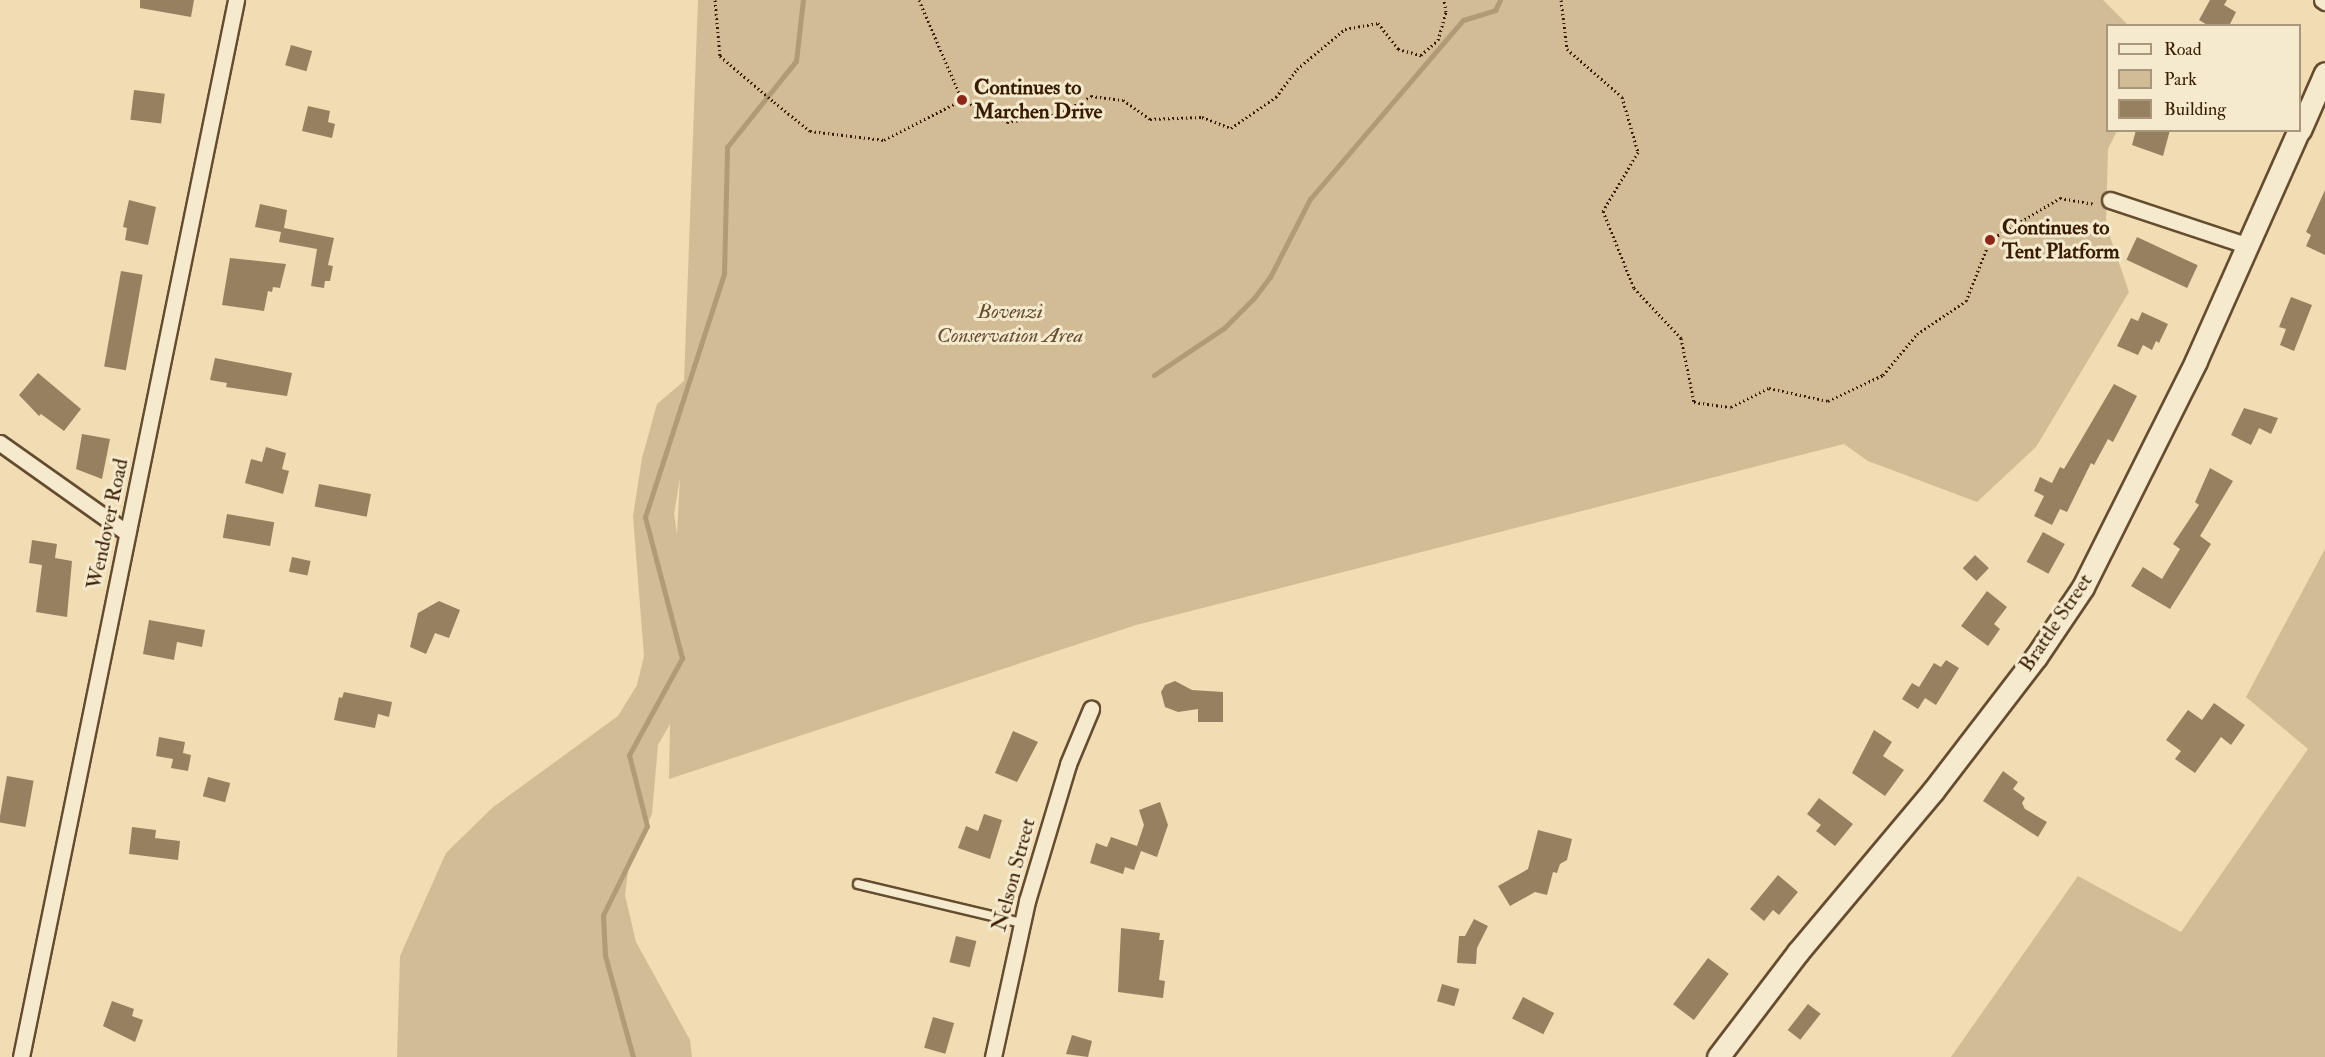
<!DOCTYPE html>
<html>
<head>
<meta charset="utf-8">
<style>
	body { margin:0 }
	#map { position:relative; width:2325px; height:1057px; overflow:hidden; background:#f0ddb4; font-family:"IM FELL Double Pica",serif }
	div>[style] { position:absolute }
	.green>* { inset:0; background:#d1bc96 }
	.stream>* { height:5px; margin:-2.5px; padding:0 2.5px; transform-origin:2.5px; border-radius:2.5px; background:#b19b77 }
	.building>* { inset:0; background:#97805f; transform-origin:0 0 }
	.path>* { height:3px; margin-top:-1.5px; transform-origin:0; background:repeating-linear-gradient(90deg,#371c02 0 1.5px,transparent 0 4.5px) }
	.roads { filter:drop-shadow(2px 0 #654c2e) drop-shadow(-2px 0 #654c2e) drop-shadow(0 2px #654c2e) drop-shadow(0 -2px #654c2e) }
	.lane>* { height:8px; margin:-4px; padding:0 4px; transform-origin:4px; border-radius:4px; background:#f5e9ce }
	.street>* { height:15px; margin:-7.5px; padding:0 7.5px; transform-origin:7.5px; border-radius:7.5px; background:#f5e9ce }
	.secondary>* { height:21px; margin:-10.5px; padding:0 10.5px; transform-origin:10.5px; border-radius:10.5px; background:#f5e9ce }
	.dots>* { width:16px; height:16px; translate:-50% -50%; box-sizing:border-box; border:3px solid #f5e9ce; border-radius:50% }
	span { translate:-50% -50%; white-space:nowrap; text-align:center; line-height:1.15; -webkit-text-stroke:6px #f5e9ce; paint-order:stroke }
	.poi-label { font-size:21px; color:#371c02; font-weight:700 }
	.left { translate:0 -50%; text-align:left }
	.park-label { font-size:21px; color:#654c2e; font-style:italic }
	.street-label { font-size:21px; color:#371c02 }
	.legend { position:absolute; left:2106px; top:24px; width:195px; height:108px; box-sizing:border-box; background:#f5e9ce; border:2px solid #a9977c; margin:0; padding:8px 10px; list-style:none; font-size:18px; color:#371c02 }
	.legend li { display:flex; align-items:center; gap:12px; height:30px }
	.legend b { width:30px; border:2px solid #a9977c }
</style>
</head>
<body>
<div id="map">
	<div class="green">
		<i style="clip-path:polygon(evenodd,698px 0,2103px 0,2128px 25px,2108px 26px,2108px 130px,2117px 131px,2108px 149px,2106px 225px,2129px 292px,2036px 447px,1977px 502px,1868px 461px,1844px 444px,1136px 625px,669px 779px,670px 724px,658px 745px,652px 814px,629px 863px,625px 895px,636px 942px,690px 1040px,692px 1057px,397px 1057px,400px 956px,446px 853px,492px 808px,618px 716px,637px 685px,644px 656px,633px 516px,642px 458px,657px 404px,684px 381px,698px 0,680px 478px,680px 479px,677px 534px,674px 514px,680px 478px)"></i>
		<i style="clip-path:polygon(2325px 549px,2325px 1057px,1951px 1057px,2078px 876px,2181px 932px,2308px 749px,2246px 697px)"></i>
	</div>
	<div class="stream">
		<i style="left:1154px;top:375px;width:84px;rotate:-33.9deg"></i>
		<i style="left:1224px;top:328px;width:42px;rotate:-45deg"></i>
		<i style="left:1254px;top:298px;width:26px;rotate:-53deg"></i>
		<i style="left:1270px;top:277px;width:88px;rotate:-62.9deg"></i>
		<i style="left:1310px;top:199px;width:235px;rotate:-49.5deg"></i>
		<i style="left:1463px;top:20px;width:34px;rotate:-17deg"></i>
		<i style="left:1495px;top:10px;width:11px;rotate:-63deg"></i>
		<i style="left:633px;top:1057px;width:106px;rotate:-105.4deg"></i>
		<i style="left:605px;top:955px;width:40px;rotate:-92.9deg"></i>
		<i style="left:603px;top:915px;width:99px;rotate:-63.7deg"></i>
		<i style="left:647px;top:826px;width:73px;rotate:-104.2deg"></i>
		<i style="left:629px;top:755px;width:111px;rotate:-61.3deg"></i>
		<i style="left:682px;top:658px;width:146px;rotate:-104.7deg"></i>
		<i style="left:645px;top:517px;width:256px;rotate:-72deg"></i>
		<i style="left:724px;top:274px;width:127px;rotate:-88.6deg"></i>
		<i style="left:727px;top:147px;width:110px;rotate:-51.3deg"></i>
		<i style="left:796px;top:61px;width:61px;rotate:-83.5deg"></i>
	</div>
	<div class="building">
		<i style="clip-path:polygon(140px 0,194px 0,191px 17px,140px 8px)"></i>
		<i style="clip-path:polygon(2210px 0,2227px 0,2224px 5px,2236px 12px,2229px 26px,2209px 26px,2199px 20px)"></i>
		<i style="left:291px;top:45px;width:22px;height:21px;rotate:16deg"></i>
		<i style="left:134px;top:90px;width:31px;height:30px;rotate:7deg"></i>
		<i style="clip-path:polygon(308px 106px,330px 111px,328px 122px,335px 124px,332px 138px,302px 131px)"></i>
		<i style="clip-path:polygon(2136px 130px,2170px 130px,2163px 156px,2132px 145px)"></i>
		<i style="clip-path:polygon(2325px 190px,2325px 255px,2306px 246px,2311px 235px,2306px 232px)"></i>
		<i style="clip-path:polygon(129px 200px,156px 207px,148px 245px,125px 240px,127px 228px,123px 227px)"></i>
		<i style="clip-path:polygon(260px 204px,287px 210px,284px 228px,334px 238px,328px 265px,333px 266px,330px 281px,325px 281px,324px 288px,311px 286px,317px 249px,279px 242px,281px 232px,255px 227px)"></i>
		<i style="left:2137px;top:237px;width:67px;height:25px;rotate:25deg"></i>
		<i style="clip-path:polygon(230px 258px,286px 264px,280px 288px,273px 287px,272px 292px,268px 291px,264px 311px,222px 305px)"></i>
		<i style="left:121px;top:271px;width:22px;height:97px;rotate:10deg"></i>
		<i style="clip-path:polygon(2291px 297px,2312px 305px,2294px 351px,2280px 345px,2286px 329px,2279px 327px)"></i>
		<i style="clip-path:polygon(2142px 312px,2168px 324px,2159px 343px,2156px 341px,2152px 350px,2143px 345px,2138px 355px,2117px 346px,2131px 318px,2138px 321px)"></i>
		<i style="clip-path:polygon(215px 358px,292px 373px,287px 396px,226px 387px,227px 383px,210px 380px)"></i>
		<i style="clip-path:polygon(38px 373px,81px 409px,64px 431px,41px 414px,39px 416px,19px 395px)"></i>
		<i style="clip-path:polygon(2114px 384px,2137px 396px,2113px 442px,2108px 439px,2094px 465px,2091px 463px,2067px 512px,2060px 509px,2052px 525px,2034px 516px,2044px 496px,2034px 491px,2040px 477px,2052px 483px,2060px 467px,2064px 469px)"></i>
		<i style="clip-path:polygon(2244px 408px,2278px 418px,2271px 434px,2259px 428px,2251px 445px,2231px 435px)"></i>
		<i style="clip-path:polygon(82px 434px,110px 439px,102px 479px,76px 469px)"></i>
		<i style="clip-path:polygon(266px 447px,286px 453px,282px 469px,289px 471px,283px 494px,245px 483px,251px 459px,262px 462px)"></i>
		<i style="clip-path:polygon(2210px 468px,2233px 481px,2200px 536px,2211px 544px,2170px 609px,2131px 586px,2143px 567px,2162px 579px,2180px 549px,2173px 544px,2199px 505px,2195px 502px)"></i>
		<i style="left:319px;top:484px;width:53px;height:23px;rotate:11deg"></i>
		<i style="left:227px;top:514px;width:48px;height:24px;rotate:10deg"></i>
		<i style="left:2043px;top:532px;width:25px;height:34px;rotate:29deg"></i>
		<i style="clip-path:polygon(32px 540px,57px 544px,55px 558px,72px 561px,67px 617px,36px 612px,42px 565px,29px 563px)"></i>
		<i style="left:1975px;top:555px;width:19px;height:18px;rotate:43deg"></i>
		<i style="left:292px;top:557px;width:19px;height:15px;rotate:12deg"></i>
		<i style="clip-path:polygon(1987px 591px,2007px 607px,1994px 624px,2000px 629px,1988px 646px,1961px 626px)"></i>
		<i style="clip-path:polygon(439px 601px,460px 610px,449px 638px,435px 633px,426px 654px,410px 647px,418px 613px)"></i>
		<i style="clip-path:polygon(149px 620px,205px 630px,202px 647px,177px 642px,174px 660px,143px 654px)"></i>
		<i style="clip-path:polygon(1946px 660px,1959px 668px,1936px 705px,1925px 698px,1918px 709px,1902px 699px,1912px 683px,1919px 687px,1934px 663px,1941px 667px)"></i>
		<i style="clip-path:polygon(1175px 681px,1192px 690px,1223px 692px,1223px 722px,1198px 722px,1198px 709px,1178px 712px,1165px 707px,1161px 692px,1165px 685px)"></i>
		<i style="clip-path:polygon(344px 692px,392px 702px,389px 717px,378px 714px,375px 728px,334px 720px,339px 697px,342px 698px)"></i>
		<i style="clip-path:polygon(2214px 703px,2245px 725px,2231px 745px,2221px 737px,2195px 773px,2175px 759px,2181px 751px,2166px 740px,2188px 710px,2202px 720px)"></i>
		<i style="clip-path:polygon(1874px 730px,1892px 742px,1883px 756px,1904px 770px,1885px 796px,1852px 773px)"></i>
		<i style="clip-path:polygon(1013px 731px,1038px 742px,1017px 782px,995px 773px)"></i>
		<i style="clip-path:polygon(159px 737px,185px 742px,183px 753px,191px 755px,188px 771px,171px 768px,173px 759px,156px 756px)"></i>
		<i style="clip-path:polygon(2003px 771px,2018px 782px,2013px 789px,2025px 798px,2022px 803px,2025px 809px,2047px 822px,2038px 837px,1983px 801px)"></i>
		<i style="left:7px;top:776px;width:27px;height:47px;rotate:10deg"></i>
		<i style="left:208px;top:777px;width:23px;height:20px;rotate:15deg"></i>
		<i style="clip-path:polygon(1819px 798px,1853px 824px,1835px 846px,1816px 831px,1821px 825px,1807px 814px)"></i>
		<i style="clip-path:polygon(1160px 802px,1168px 825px,1157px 857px,1141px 851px,1134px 870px,1125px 867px,1123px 874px,1090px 863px,1096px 843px,1107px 847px,1111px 837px,1137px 846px,1144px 825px,1139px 810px)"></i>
		<i style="clip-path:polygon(984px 814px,1002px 820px,990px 859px,958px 848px,966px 826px,978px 831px)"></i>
		<i style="clip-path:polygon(132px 827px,156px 830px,155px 838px,180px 841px,178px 860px,129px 854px)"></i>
		<i style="clip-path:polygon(1538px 830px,1572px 839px,1567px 860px,1560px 864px,1557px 873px,1553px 872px,1547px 895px,1535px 892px,1510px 906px,1498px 886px,1528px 869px)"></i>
		<i style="clip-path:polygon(1778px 875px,1798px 892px,1779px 915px,1773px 910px,1764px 921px,1750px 909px)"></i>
		<i style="clip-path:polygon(1474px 919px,1488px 926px,1477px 948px,1476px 964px,1457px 963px,1459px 936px,1465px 936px)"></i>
		<i style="clip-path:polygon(1121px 928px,1160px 933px,1159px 940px,1164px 940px,1159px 980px,1165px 981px,1163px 998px,1118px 992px)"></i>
		<i style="left:956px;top:936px;width:21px;height:27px;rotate:14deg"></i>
		<i style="left:1708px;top:958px;width:26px;height:58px;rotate:37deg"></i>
		<i style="left:1442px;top:984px;width:18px;height:18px;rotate:16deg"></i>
		<i style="left:1523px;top:997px;width:35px;height:24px;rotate:27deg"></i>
		<i style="clip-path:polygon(112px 1001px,134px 1009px,132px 1016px,143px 1020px,135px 1042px,103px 1026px)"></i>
		<i style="left:1808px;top:1004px;width:16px;height:33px;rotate:38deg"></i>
		<i style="left:933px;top:1017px;width:22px;height:32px;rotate:16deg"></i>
		<i style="clip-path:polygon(1072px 1035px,1092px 1041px,1088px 1057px,1066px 1054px)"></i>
	</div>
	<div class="path">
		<i style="left:715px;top:0;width:56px;rotate:84.9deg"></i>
		<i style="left:720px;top:56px;width:71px;rotate:40.4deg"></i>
		<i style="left:774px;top:102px;width:46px;rotate:38.9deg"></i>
		<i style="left:810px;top:131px;width:75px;rotate:6.9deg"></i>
		<i style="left:884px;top:140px;width:88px;rotate:-27.1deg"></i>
		<i style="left:962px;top:100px;width:50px;rotate:26.1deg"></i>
		<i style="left:1007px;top:122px;width:53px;rotate:-8.7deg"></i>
		<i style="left:1059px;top:114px;width:37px;rotate:-29deg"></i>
		<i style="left:1091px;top:96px;width:32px;rotate:7deg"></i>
		<i style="left:1123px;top:100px;width:33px;rotate:35deg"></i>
		<i style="left:1150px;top:119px;width:52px;rotate:-2.2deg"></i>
		<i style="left:1202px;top:117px;width:31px;rotate:21deg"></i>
		<i style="left:1231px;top:128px;width:55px;rotate:-34.6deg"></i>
		<i style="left:1276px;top:97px;width:35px;rotate:-53deg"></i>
		<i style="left:1297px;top:69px;width:62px;rotate:-39.8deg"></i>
		<i style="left:1345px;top:29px;width:34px;rotate:-10deg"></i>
		<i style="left:1378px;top:23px;width:33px;rotate:52deg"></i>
		<i style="left:1398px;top:49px;width:24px;rotate:15deg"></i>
		<i style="left:1421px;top:55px;width:23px;rotate:-41deg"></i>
		<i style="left:1438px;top:40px;width:29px;rotate:-74deg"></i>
		<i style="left:1446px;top:12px;width:12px;rotate:-99deg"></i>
		<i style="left:919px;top:0;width:109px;rotate:66.7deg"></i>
		<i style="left:1561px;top:0;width:49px;rotate:83deg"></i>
		<i style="left:1567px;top:49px;width:73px;rotate:41.1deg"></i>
		<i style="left:1622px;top:97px;width:57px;rotate:73.8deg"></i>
		<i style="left:1638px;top:152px;width:69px;rotate:120.7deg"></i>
		<i style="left:1603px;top:211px;width:83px;rotate:68.1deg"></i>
		<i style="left:1634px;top:288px;width:69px;rotate:46.8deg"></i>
		<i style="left:1681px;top:338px;width:65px;rotate:78.5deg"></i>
		<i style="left:1694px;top:402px;width:37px;rotate:8deg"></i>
		<i style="left:1731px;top:407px;width:42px;rotate:-26.6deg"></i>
		<i style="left:1769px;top:388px;width:60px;rotate:12.4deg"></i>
		<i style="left:1828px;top:401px;width:61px;rotate:-25.3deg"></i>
		<i style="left:1883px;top:375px;width:53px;rotate:-50.3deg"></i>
		<i style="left:1917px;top:334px;width:59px;rotate:-34deg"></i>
		<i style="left:1966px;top:301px;width:66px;rotate:-68.5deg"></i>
		<i style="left:1990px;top:240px;width:82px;rotate:-31deg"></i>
		<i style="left:2060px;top:198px;width:35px;rotate:10deg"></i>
	</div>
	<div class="roads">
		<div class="lane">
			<i style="left:858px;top:884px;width:169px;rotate:13.4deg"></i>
		</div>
		<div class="street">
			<i style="left:2322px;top:0;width:4px;rotate:34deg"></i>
			<i style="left:2110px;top:200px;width:143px;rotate:18.3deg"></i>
			<i style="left:0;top:443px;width:156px;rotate:35.3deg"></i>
			<i style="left:21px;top:1057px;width:1079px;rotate:-78.5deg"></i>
			<i style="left:993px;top:1057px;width:160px;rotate:-77.7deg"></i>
			<i style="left:1027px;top:901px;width:143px;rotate:-73.3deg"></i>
			<i style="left:1068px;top:764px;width:60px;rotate:-67.3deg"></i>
		</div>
		<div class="secondary">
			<i style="left:2300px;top:130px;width:62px;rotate:-66.3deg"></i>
			<i style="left:1718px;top:1057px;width:132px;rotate:-52.7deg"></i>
			<i style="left:1798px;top:952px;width:210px;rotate:-50deg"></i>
			<i style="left:1933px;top:791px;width:169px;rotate:-52.5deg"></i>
			<i style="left:2036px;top:657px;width:84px;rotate:-56.1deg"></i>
			<i style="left:2083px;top:587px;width:253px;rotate:-63.4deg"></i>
			<i style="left:2196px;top:361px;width:253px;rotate:-66deg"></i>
		</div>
	</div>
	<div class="dots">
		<i style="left:962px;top:100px;background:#8f2418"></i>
		<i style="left:1990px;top:240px;background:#8f2418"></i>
	</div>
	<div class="poi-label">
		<span class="left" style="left:974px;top:100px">Continues to<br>Marchen Drive</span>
		<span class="left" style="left:2002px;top:240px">Continues to<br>Tent Platform</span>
	</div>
	<div class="park-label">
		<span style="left:1010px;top:324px">Bovenzi<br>Conservation Area</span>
	</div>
	<div class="street-label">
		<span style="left:108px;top:524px;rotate:-78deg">Wendover Road</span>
		<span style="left:2056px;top:623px;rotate:-56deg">Brattle Street</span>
		<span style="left:1014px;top:875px;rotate:-75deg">Nelson Street</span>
	</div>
	<ul class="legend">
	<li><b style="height:8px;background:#f5e9ce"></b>Road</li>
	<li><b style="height:16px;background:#d1bc96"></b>Park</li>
	<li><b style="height:16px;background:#97805f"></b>Building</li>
	</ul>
</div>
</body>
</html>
